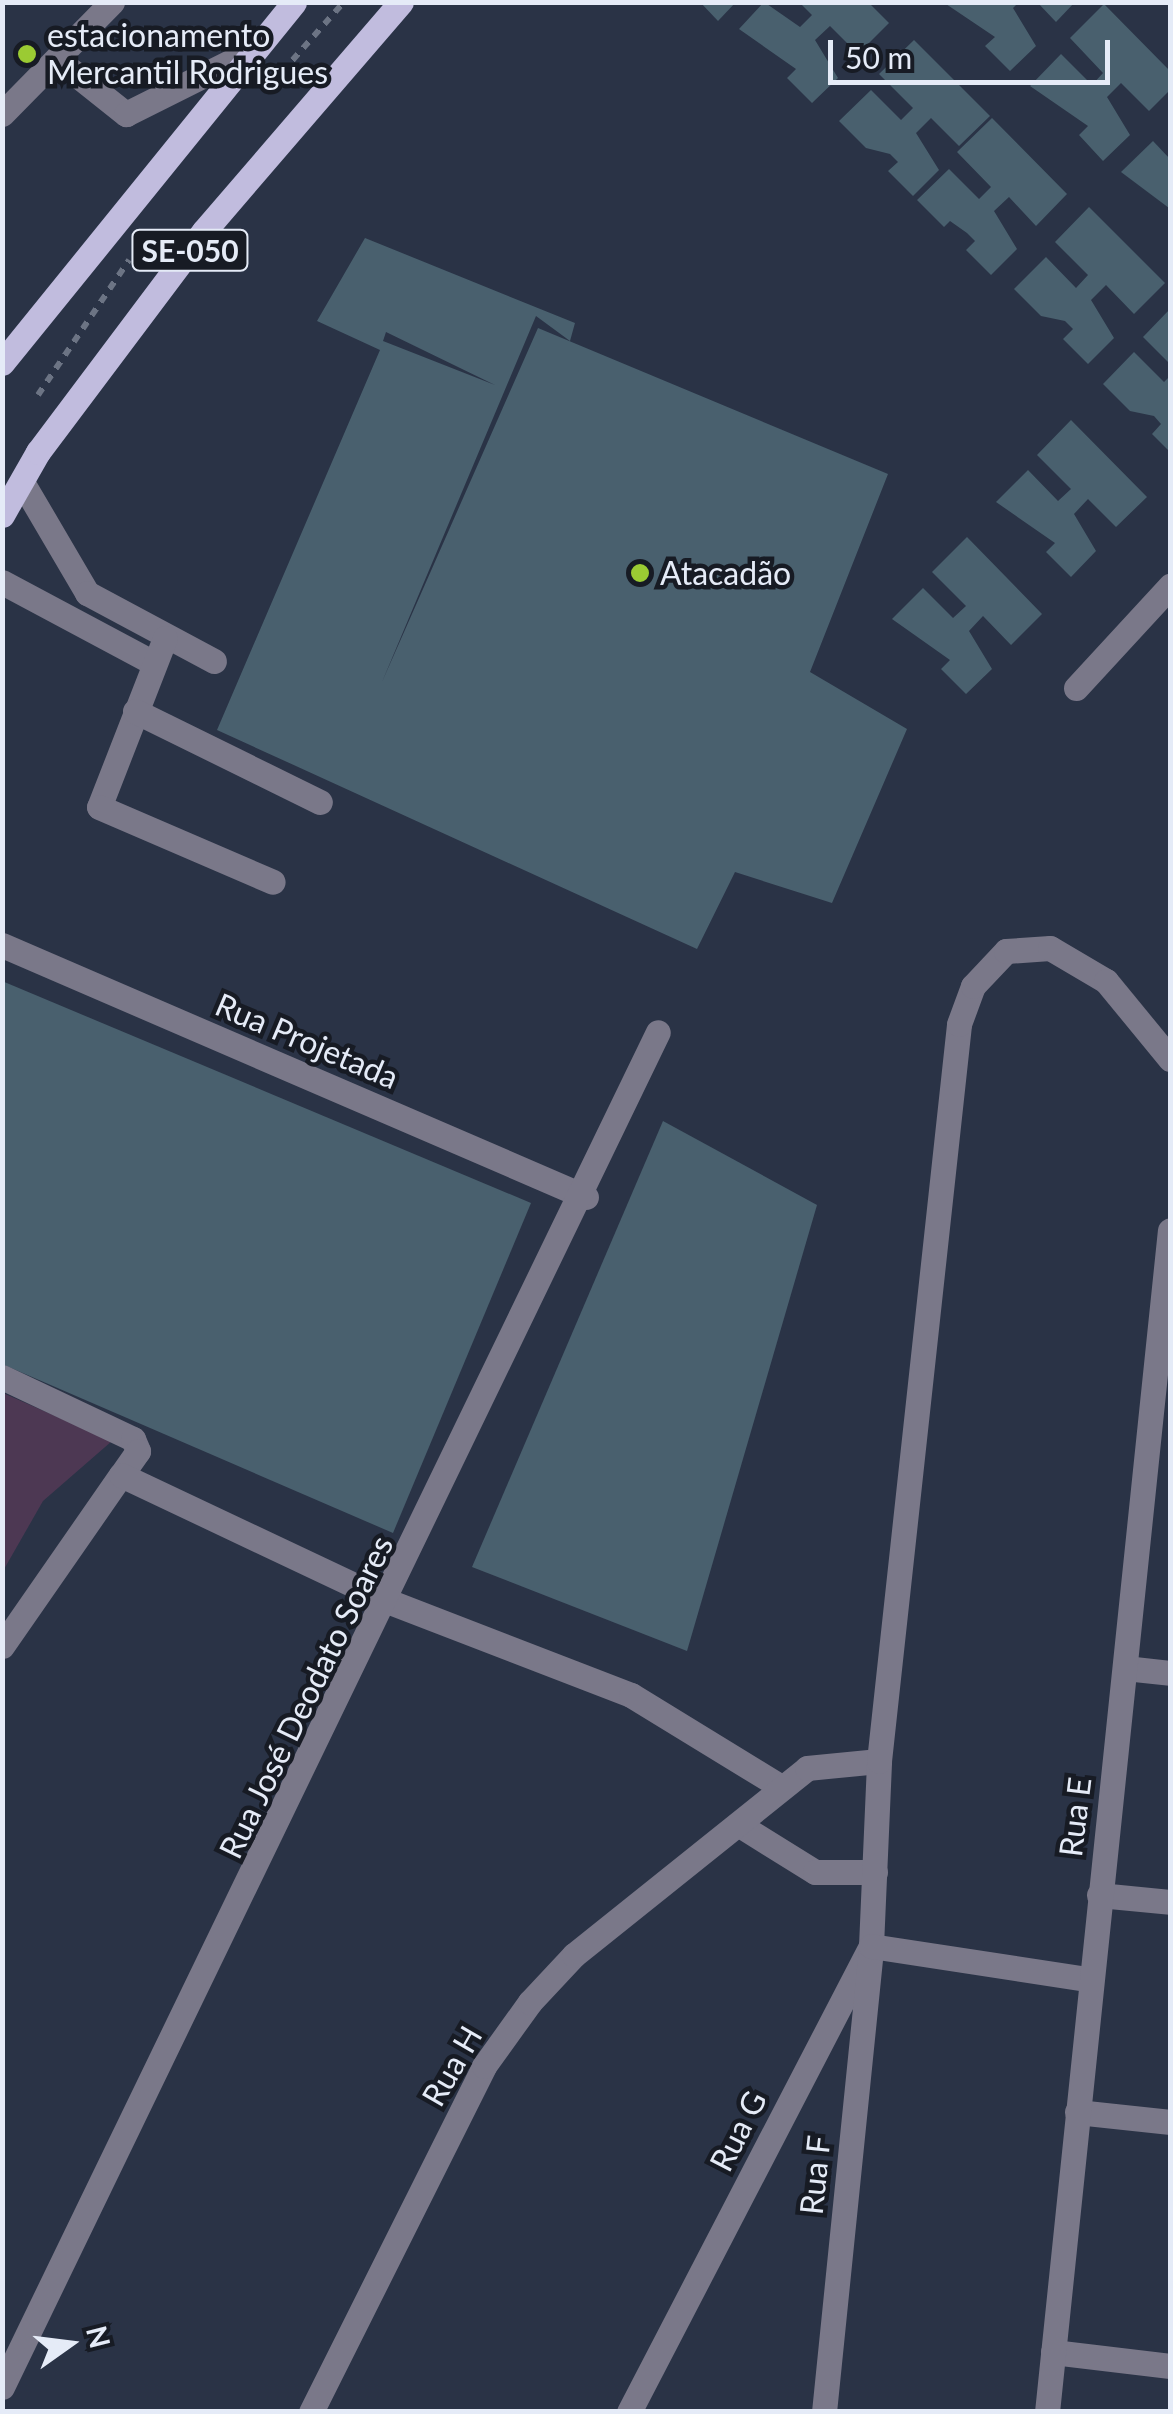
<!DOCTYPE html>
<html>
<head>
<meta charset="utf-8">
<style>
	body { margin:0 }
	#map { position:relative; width:1173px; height:2414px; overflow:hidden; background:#2a3346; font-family:Lato,sans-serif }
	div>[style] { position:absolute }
	.green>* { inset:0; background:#4d3853 }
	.building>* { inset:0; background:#49606e }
	.path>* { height:6px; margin-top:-3px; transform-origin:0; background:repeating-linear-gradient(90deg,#6c7484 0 8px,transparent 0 16px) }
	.minor>* { height:25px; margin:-12.5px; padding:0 12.5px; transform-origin:12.5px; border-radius:12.5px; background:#7a7889 }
	.major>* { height:25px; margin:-12.5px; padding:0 12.5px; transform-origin:12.5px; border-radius:12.5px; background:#c1bcde }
	.dots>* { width:28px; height:28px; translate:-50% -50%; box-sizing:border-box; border:5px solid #171b24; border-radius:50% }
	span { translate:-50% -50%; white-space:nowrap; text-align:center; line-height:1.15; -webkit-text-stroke:9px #171b24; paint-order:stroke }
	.shield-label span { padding:2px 8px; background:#171b24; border:2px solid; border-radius:8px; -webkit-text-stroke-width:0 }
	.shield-label { font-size:30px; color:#e5ebf7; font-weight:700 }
	.poi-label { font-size:32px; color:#e5ebf7 }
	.left { translate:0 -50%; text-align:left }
	.street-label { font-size:32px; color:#e5ebf7 }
	.frame { position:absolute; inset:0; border:5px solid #e5ebf7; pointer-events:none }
	.north { position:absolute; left:20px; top:2294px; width:100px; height:100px; -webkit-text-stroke:8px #171b24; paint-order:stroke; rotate:76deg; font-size:28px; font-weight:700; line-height:40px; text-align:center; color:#e5ebf7 }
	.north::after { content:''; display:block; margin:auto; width:35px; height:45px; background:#e5ebf7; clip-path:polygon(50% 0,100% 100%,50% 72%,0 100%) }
	.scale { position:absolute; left:828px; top:40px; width:282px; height:45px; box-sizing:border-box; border:5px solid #e5ebf7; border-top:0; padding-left:12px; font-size:30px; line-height:35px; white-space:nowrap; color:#e5ebf7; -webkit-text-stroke:8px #171b24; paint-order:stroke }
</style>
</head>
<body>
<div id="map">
	<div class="green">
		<i style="clip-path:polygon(3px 1393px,112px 1441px,43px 1501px,3px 1571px)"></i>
	</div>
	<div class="building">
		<i style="clip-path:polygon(700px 2px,736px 2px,718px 21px)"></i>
		<i style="clip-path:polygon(764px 2px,800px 27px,812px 15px,799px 2px,868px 2px,889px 23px,858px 54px,830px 26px,815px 40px,838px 78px,812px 103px,787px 78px,796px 69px,739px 29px)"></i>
		<i style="clip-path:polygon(943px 2px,1019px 2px,1013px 8px,1036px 46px,1010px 71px,985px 46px,995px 37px)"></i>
		<i style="clip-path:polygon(1037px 2px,1075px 2px,1056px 22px)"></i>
		<i style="clip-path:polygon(1104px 4px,1170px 71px,1170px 90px,1149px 111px,1121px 83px,1107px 97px,1130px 135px,1103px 161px,1079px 135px,1088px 126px,1030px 86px,1061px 54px,1092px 85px,1103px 73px,1070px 38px)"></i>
		<i style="clip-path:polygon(914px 40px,990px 116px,959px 146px,931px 118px,916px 133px,939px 170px,913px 196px,888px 171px,898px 162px,890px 154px,866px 148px,839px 121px,871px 90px,901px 120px,913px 108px,879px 74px)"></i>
		<i style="clip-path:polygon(992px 118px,1067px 194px,1036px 226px,1009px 197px,994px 211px,1017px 249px,991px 275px,966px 250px,975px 241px,967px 233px,950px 221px,944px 227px,917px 200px,949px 169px,979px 199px,991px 187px,957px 152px)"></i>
		<i style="clip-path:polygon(1153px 141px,1170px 159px,1169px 208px,1121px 172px)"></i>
		<i style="clip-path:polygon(1089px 207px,1165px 283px,1134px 314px,1106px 285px,1091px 300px,1114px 338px,1088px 364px,1063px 339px,1073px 329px,1065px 321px,1041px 316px,1014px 289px,1046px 257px,1076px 288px,1088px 275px,1055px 242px)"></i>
		<i style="clip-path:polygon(evenodd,365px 238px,575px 323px,570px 341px,536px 316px,382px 682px,538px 328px,888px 474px,810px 672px,907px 729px,832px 903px,735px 872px,697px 949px,217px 730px,380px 350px,317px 321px,365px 238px,386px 332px,495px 385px,383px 341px,386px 332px)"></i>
		<i style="clip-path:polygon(1170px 309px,1170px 364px,1143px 337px)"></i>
		<i style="clip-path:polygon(1134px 352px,1164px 382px,1170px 376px,1170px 452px,1152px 434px,1161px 424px,1154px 416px,1130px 411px,1103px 384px)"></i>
		<i style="clip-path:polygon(1071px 420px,1147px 497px,1116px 527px,1088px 499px,1074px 514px,1096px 551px,1071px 577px,1046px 552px,1055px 543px,996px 502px,1028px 470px,1058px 501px,1071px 489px,1037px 455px)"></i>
		<i style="clip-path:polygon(967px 537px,1042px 614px,1011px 645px,983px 616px,969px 631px,992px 669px,966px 694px,941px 669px,950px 660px,892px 619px,923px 588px,953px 618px,966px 606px,932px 572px)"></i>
		<i style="clip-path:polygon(2px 981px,531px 1203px,393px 1533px,2px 1364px)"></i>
		<i style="clip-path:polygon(663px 1121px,817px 1205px,687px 1651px,472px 1567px)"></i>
	</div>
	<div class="path">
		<i style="left:282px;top:72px;width:94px;rotate:-48.5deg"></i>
		<i style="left:38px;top:395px;width:163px;rotate:-56deg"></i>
	</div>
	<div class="minor">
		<i style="left:58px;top:60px;width:87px;rotate:38.5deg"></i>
		<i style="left:126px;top:114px;width:141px;rotate:-26.6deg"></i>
		<i style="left:2px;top:114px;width:157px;rotate:-45.5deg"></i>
		<i style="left:22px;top:482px;width:129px;rotate:59.6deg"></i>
		<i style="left:87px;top:593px;width:144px;rotate:28.2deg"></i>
		<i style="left:2px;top:582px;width:172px;rotate:28.1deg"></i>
		<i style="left:165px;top:638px;width:181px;rotate:111.3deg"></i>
		<i style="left:99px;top:807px;width:189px;rotate:23.3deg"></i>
		<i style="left:1076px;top:688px;width:139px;rotate:-47.3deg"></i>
		<i style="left:135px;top:711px;width:206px;rotate:26.2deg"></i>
		<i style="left:2px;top:945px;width:636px;rotate:23.34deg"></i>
		<i style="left:2px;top:1377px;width:145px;rotate:25.3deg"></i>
		<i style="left:133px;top:1439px;width:13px;rotate:67deg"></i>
		<i style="left:138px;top:1451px;width:29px;rotate:125deg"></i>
		<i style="left:2px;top:1646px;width:208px;rotate:-55.2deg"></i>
		<i style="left:121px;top:1475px;width:297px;rotate:25.3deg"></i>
		<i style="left:390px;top:1602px;width:258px;rotate:21.1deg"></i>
		<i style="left:631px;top:1695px;width:176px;rotate:31.5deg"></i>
		<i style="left:1125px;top:1668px;width:45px;rotate:6.3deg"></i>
		<i style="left:741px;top:1826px;width:87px;rotate:31.9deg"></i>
		<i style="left:815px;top:1872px;width:60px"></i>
		<i style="left:1099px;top:1895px;width:71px;rotate:5.6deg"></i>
		<i style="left:1077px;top:2112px;width:94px;rotate:6.1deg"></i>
		<i style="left:1053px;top:2352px;width:118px;rotate:6.8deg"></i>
		<i style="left:2px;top:2387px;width:1505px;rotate:-64.17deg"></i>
		<i style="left:311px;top:2412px;width:387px;rotate:-63.4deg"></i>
		<i style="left:484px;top:2066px;width:79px;rotate:-54.3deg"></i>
		<i style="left:530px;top:2002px;width:64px;rotate:-46.9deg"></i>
		<i style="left:574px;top:1955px;width:299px;rotate:-38.7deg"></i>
		<i style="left:807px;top:1768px;width:72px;rotate:-5.6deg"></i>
		<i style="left:629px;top:2412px;width:525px;rotate:-62.56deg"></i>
		<i style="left:871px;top:1946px;width:185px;rotate:-87.5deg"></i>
		<i style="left:879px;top:1761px;width:741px;rotate:-83.8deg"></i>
		<i style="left:959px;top:1024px;width:40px;rotate:-69.8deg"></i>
		<i style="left:973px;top:986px;width:48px;rotate:-46.7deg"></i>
		<i style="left:1006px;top:951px;width:44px;rotate:-3.9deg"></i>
		<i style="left:1050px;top:948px;width:65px;rotate:30.5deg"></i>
		<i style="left:1106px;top:981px;width:101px;rotate:50.6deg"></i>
		<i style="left:824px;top:2412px;width:468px;rotate:-84.2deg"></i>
		<i style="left:871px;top:1946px;width:219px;rotate:8.7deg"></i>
		<i style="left:1047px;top:2412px;width:1188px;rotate:-84.06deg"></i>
	</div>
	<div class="major">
		<i style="left:2px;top:363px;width:464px;rotate:-51deg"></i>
		<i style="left:2px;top:515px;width:73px;rotate:-60.3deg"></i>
		<i style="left:38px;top:452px;width:276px;rotate:-53.1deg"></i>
		<i style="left:204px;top:231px;width:302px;rotate:-49.3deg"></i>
	</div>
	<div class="dots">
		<i style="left:27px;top:54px;background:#9bcb33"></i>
		<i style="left:640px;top:573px;background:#9bcb33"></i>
	</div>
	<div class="shield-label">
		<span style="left:190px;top:250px">SE-050</span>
	</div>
	<div class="poi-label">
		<span class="left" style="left:47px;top:54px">estacionamento<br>Mercantil Rodrigues</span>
		<span class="left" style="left:660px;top:573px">Atacadão</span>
	</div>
	<div class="street-label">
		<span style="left:307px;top:1041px;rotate:23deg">Rua Projetada</span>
		<span style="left:306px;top:1697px;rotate:-64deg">Rua José Deodato Soares</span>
		<span style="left:1075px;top:1817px;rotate:-83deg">Rua E</span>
		<span style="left:452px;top:2066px;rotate:-60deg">Rua H</span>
		<span style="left:738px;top:2131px;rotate:-63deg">Rua G</span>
		<span style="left:815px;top:2175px;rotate:-84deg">Rua F</span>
	</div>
	<div class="frame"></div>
	<div class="north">N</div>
	<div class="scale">50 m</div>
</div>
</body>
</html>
